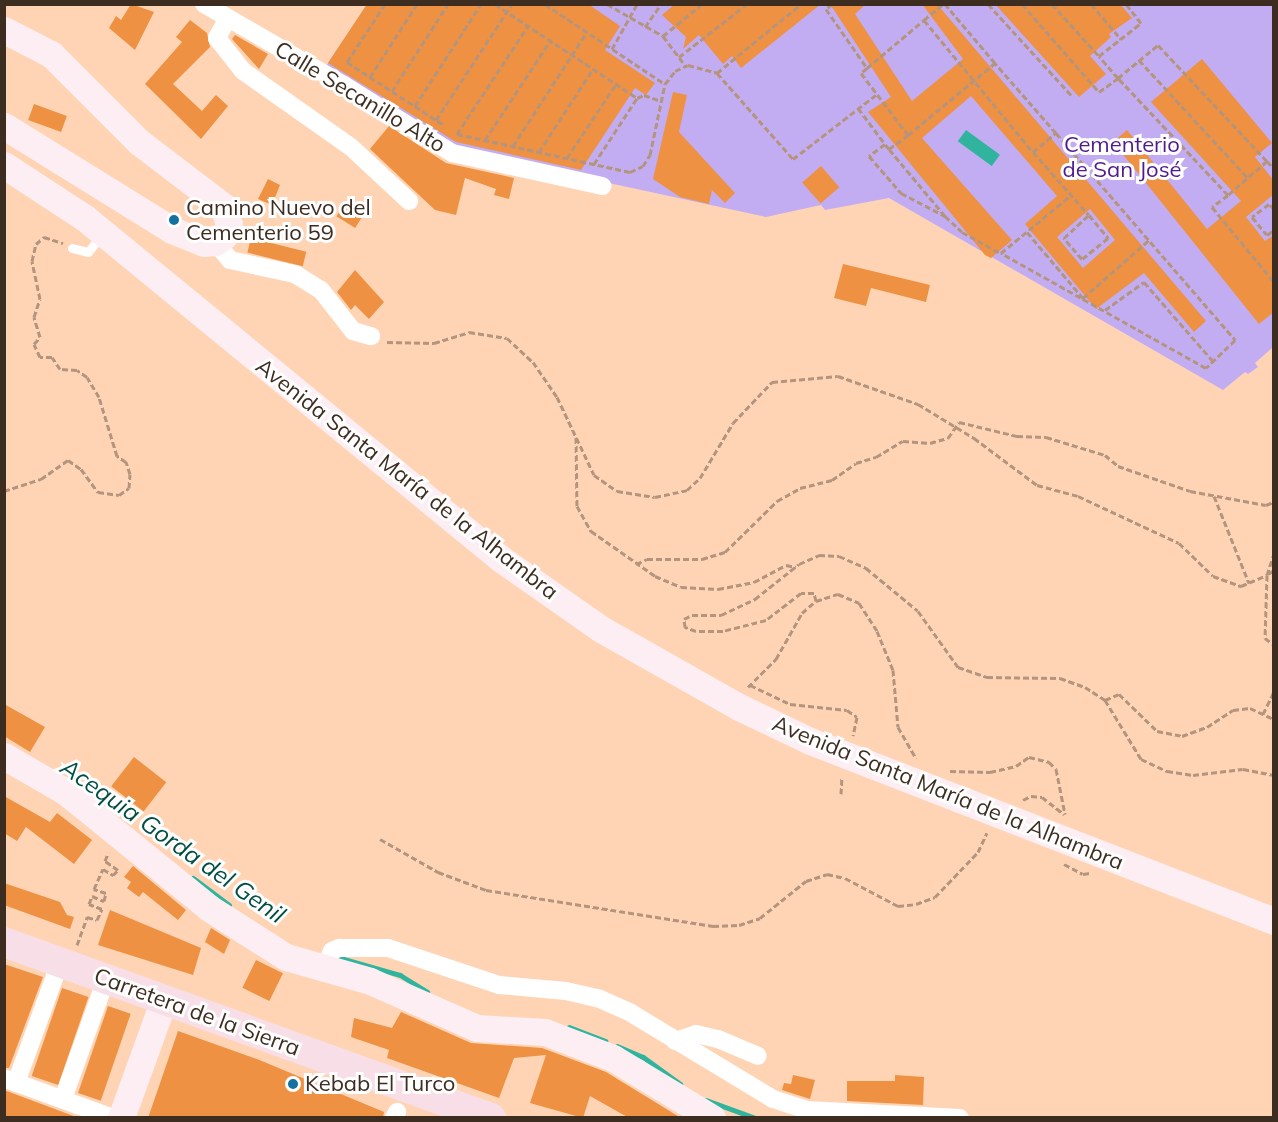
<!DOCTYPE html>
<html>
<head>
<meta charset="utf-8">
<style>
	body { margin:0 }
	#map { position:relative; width:1278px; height:1122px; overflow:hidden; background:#ffd4b5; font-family:Mulish,sans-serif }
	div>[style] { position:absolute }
	.green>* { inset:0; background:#c2adf2 }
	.water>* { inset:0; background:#30b49d; transform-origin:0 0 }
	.stream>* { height:5px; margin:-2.5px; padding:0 2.5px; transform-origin:2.5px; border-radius:2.5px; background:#30b49d }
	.building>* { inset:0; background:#ee9142; transform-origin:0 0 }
	.path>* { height:3px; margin-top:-1.5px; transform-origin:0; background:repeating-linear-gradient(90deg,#b5947d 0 6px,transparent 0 9px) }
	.lane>* { height:9px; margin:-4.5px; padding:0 4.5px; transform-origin:4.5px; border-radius:4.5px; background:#fff }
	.street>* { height:18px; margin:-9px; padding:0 9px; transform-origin:9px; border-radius:9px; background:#fff }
	.secondary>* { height:27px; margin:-13.5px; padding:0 13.5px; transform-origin:13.5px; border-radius:13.5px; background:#fceef3 }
	.primary>* { height:30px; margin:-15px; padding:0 15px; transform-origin:15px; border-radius:15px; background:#f8dee6 }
	.dots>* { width:16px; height:16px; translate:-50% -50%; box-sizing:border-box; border:3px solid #fefefe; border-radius:50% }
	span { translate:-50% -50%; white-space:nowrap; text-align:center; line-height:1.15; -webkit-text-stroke:6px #fefefe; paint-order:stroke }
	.street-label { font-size:22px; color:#3d2d21 }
	.park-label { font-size:22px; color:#501b90 }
	.poi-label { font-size:22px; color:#3d2d21 }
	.left { translate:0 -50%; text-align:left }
	.water-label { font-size:24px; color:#014f43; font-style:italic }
	.frame { position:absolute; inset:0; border:6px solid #3d2d21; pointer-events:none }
</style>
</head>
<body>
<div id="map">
	<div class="green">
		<i style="clip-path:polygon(367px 5px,1273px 5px,1273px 347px,1255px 363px,1258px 367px,1248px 374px,1245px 372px,1223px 390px,889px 198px,825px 210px,821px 205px,766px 217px,452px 149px,326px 66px)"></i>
	</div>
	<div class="water">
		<i style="left:966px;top:130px;width:42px;height:14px;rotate:36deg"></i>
	</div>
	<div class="stream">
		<i style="left:193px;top:878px;width:45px;rotate:36.9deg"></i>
		<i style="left:333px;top:956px;width:70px;rotate:15.8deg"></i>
		<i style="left:400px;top:975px;width:32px;rotate:32deg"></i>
		<i style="left:569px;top:1027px;width:39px;rotate:21deg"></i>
		<i style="left:617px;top:1046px;width:28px;rotate:23deg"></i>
		<i style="left:643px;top:1057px;width:46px;rotate:36.1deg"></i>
		<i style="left:706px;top:1100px;width:52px;rotate:20.2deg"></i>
	</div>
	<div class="building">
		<i style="clip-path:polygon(131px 4px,154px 12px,135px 50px,109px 28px,116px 16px,121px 20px)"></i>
		<i style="clip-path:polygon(367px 4px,588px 4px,620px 26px,605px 50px,655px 83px,646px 95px,635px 88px,581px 170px,456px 142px,328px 63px)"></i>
		<i style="clip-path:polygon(675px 4px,821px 4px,741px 68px,732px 56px,723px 64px,699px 35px,683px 49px,686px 37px,662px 15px)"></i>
		<i style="clip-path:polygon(evenodd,830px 4px,866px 4px,855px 14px,912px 101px,963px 59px,922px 4px,937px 4px,1206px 321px,1194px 332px,1144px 273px,1096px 309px,1025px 224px,1057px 196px,971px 96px,922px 138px,1012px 240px,991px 258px,985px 255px,868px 112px,891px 97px,830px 4px,1090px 209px,1115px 240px,1083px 268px,1057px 237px,1090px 209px)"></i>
		<i style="clip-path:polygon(995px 4px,1120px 4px,1132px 18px,1109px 34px,1111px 37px,1090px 56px,1106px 74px,1079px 97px)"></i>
		<i style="clip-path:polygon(190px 20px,207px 33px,210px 47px,173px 84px,202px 111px,216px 95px,228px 106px,201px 139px,145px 84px,182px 42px,176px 37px)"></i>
		<i style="clip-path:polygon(235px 35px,268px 54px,259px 69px,232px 39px)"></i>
		<i style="clip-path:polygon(1202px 59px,1272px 143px,1255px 157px,1274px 181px,1274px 194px,1246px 217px,1265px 241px,1274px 235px,1274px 312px,1259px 324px,1113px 142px,1127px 130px,1207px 229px,1241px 201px,1151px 102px)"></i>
		<i style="clip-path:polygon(673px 92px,687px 95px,679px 132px,735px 193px,725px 203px,712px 190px,709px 204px,680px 197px,653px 179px)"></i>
		<i style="left:34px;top:104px;width:35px;height:17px;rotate:20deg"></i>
		<i style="clip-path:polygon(389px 126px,446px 163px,514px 178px,509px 199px,494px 195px,496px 189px,465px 178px,456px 215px,435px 210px,370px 149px)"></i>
		<i style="left:821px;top:166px;width:28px;height:25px;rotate:49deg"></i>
		<i style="clip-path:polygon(268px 179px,280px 185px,272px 205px,258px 199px)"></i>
		<i style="left:346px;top:201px;width:22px;height:18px;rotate:32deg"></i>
		<i style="left:251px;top:238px;width:57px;height:15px;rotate:14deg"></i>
		<i style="clip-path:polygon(843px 264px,930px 285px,926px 302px,871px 288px,866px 306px,834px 298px)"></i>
		<i style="clip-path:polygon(355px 270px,384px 302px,369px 319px,355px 305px,351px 310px,337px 292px)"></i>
		<i style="clip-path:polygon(4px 704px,45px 727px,30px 752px,4px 736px)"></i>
		<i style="left:134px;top:757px;width:41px;height:37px;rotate:38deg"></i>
		<i style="clip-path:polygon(4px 796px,50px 822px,57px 813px,92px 840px,74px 864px,26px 827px,17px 841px,4px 833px)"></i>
		<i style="clip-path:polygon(133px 866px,186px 910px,178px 920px,143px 892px,139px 897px,127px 888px,131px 882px,124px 877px)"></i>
		<i style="clip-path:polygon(4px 883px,60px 902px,67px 915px,74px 917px,70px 929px,4px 905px)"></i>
		<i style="clip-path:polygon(110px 910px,201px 948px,193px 975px,98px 945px)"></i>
		<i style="clip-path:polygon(211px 928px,230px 940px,224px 954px,205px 942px)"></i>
		<i style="left:256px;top:960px;width:30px;height:31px;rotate:26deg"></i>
		<i style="clip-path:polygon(4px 964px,43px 977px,9px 1068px,4px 1068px)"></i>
		<i style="left:62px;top:988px;width:28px;height:93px;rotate:19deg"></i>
		<i style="left:108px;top:1006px;width:24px;height:92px;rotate:19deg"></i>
		<i style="clip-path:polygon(401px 1012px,471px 1043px,542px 1048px,606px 1072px,681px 1118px,629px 1118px,590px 1096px,583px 1118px,530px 1103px,546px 1055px,514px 1058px,499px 1098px,387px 1058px,389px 1050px,351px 1037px,354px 1018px,392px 1028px)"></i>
		<i style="clip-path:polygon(178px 1031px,257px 1059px,384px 1112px,383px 1118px,148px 1118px)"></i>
		<i style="clip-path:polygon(793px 1075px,815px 1080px,810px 1099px,782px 1090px,784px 1083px,791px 1084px)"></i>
		<i style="clip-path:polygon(895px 1075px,924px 1077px,923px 1105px,847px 1101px,847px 1081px,895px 1081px)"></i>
		<i style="clip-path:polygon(4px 1090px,12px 1093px,79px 1118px,4px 1118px)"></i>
	</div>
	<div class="path">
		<i style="left:385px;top:4px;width:69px;rotate:123.2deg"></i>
		<i style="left:347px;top:62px;width:116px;rotate:33deg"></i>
		<i style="left:495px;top:4px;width:170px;rotate:33.5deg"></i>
		<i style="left:545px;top:4px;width:144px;rotate:33.7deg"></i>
		<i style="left:607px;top:4px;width:64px;rotate:29.7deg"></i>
		<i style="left:663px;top:36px;width:39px;rotate:53deg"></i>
		<i style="left:832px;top:4px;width:8px;rotate:140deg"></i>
		<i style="left:826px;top:9px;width:72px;rotate:55.2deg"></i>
		<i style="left:867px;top:68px;width:8px;rotate:140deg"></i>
		<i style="left:861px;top:73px;width:78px;rotate:52.8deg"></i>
		<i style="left:908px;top:135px;width:113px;rotate:-39.6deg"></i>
		<i style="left:995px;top:63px;width:77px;rotate:-130.3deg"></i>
		<i style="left:988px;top:4px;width:126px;rotate:47.6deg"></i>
		<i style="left:1022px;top:4px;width:117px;rotate:48.8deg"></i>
		<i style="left:1099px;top:92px;width:24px;rotate:-36deg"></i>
		<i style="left:1118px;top:78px;width:29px;rotate:-131deg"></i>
		<i style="left:1052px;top:4px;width:70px;rotate:47.9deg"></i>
		<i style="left:1099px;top:56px;width:53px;rotate:-38.2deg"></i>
		<i style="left:1141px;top:23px;width:24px;rotate:-128deg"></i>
		<i style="left:1091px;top:4px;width:46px;rotate:49.4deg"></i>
		<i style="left:924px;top:20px;width:25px;rotate:-40deg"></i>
		<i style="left:645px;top:27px;width:28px;rotate:-55deg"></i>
		<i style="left:663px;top:36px;width:50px;rotate:-39.4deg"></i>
		<i style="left:1158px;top:45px;width:159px;rotate:46.8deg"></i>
		<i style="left:1267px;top:161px;width:52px;rotate:138.9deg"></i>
		<i style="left:1228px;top:195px;width:161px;rotate:-133.2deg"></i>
		<i style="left:1118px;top:78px;width:52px;rotate:-39.5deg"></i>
		<i style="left:612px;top:49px;width:51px;rotate:-60.9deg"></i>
		<i style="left:679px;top:57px;width:86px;rotate:-37.9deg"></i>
		<i style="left:1139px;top:60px;width:161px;rotate:47.3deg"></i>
		<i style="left:867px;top:68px;width:75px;rotate:-40.1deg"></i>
		<i style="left:924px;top:20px;width:171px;rotate:50.5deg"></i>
		<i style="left:1033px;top:152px;width:30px;rotate:-40deg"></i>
		<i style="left:1056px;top:133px;width:93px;rotate:-131.1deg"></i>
		<i style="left:717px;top:73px;width:109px;rotate:-39.4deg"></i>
		<i style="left:370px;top:77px;width:87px;rotate:-57.2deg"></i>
		<i style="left:392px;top:91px;width:103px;rotate:-57.2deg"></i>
		<i style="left:415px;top:106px;width:121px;rotate:-57.1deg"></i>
		<i style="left:858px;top:108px;width:45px;rotate:53.1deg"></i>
		<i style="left:436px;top:120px;width:139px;rotate:-56.8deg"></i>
		<i style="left:1056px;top:133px;width:274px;rotate:49.1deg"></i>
		<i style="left:1235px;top:340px;width:40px;rotate:136deg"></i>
		<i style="left:1206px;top:368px;width:235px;rotate:-150.7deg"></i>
		<i style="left:1001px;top:253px;width:91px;rotate:-39.6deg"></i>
		<i style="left:457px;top:134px;width:177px;rotate:12.4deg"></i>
		<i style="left:630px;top:172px;width:14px;rotate:-25deg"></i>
		<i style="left:643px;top:166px;width:13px;rotate:-58deg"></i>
		<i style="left:650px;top:155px;width:73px;rotate:-78.1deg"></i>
		<i style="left:665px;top:84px;width:16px;rotate:-52deg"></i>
		<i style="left:675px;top:71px;width:14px;rotate:-25deg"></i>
		<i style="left:688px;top:65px;width:30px;rotate:15deg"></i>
		<i style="left:717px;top:73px;width:115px;rotate:48.5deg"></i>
		<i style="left:793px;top:159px;width:106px;rotate:-37.7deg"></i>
		<i style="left:457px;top:134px;width:129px;rotate:-56.7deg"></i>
		<i style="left:485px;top:140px;width:118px;rotate:-56.7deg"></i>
		<i style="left:513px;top:146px;width:136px;rotate:-57deg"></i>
		<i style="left:889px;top:149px;width:6px;rotate:-129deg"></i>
		<i style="left:885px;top:144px;width:20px;rotate:143deg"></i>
		<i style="left:869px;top:156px;width:49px;rotate:49.1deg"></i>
		<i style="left:901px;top:193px;width:50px;rotate:27.6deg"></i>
		<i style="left:945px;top:216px;width:87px;rotate:-129.9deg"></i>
		<i style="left:889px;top:149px;width:24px;rotate:-36deg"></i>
		<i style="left:539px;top:152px;width:99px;rotate:-57deg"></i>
		<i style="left:1033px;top:152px;width:84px;rotate:48.4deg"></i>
		<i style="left:1089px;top:215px;width:30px;rotate:50deg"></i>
		<i style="left:1108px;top:238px;width:33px;rotate:141deg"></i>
		<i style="left:1082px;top:259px;width:28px;rotate:-131deg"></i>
		<i style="left:1064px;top:238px;width:34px;rotate:-43deg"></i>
		<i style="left:567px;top:158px;width:89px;rotate:-56.5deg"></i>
		<i style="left:1267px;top:161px;width:11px;rotate:49deg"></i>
		<i style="left:594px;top:164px;width:79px;rotate:-56.9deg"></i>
		<i style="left:637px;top:98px;width:8px;rotate:-23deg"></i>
		<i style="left:644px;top:95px;width:18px;rotate:19deg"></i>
		<i style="left:1228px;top:195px;width:20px;rotate:143deg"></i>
		<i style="left:1212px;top:207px;width:97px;rotate:50.4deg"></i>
		<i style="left:1274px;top:209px;width:7px;rotate:-135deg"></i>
		<i style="left:1269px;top:204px;width:21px;rotate:143deg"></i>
		<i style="left:1252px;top:217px;width:23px;rotate:50deg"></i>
		<i style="left:1267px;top:235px;width:9px;rotate:-36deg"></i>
		<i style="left:945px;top:216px;width:23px;rotate:43deg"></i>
		<i style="left:962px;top:232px;width:43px;rotate:28.9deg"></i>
		<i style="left:1027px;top:232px;width:87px;rotate:49.7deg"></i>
		<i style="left:1083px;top:298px;width:88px;rotate:-41.3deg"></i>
		<i style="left:1105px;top:310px;width:48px;rotate:-35.7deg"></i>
		<i style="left:1144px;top:282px;width:105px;rotate:48.9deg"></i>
		<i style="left:387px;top:342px;width:47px;rotate:1.2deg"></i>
		<i style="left:434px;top:343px;width:37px;rotate:-17deg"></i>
		<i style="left:469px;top:332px;width:38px;rotate:9deg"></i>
		<i style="left:507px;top:338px;width:35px;rotate:43deg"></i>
		<i style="left:533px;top:362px;width:42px;rotate:55.6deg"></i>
		<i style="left:557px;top:397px;width:86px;rotate:64.6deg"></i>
		<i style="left:594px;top:475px;width:28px;rotate:35deg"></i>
		<i style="left:617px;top:491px;width:38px;rotate:9deg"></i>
		<i style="left:655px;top:497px;width:33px;rotate:-12deg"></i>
		<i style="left:687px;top:490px;width:18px;rotate:-43deg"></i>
		<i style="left:700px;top:478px;width:64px;rotate:-59deg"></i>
		<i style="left:733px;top:423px;width:57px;rotate:-46.4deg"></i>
		<i style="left:772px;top:382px;width:66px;rotate:-5.2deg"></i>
		<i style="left:838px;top:376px;width:85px;rotate:19.3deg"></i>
		<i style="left:918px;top:404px;width:66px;rotate:31.3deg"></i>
		<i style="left:974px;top:438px;width:79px;rotate:36.7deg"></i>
		<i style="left:1037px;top:485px;width:42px;rotate:15deg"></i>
		<i style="left:1078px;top:496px;width:111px;rotate:25deg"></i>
		<i style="left:1179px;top:543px;width:47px;rotate:44.1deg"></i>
		<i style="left:1213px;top:576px;width:30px;rotate:20deg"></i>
		<i style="left:1241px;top:586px;width:28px;rotate:-23deg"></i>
		<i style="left:1267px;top:575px;width:22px;rotate:-72deg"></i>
		<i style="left:576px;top:437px;width:69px;rotate:89.2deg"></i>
		<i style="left:577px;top:506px;width:29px;rotate:61deg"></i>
		<i style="left:591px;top:531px;width:78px;rotate:35.1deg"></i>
		<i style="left:655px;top:576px;width:28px;rotate:23deg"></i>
		<i style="left:681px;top:587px;width:37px;rotate:3deg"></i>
		<i style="left:718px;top:589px;width:37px;rotate:-11deg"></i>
		<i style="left:754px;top:582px;width:36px;rotate:-28deg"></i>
		<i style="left:786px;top:565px;width:10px;rotate:11deg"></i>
		<i style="left:4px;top:491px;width:39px;rotate:-18deg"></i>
		<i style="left:41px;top:479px;width:33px;rotate:-35deg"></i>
		<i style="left:68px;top:460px;width:16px;rotate:35deg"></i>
		<i style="left:81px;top:469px;width:29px;rotate:54deg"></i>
		<i style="left:98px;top:492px;width:21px;rotate:8deg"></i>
		<i style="left:119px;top:495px;width:12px;rotate:-35deg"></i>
		<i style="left:129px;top:488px;width:14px;rotate:-86deg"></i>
		<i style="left:130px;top:474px;width:13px;rotate:-108deg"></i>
		<i style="left:126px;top:462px;width:11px;rotate:-146deg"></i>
		<i style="left:117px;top:456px;width:62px;rotate:-107deg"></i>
		<i style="left:99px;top:397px;width:23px;rotate:-121deg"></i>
		<i style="left:87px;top:377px;width:12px;rotate:-145deg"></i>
		<i style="left:77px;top:370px;width:17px;rotate:-177deg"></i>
		<i style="left:60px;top:369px;width:14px;rotate:-124deg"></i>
		<i style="left:52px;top:357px;width:12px;rotate:180deg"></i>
		<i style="left:40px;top:357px;width:14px;rotate:-115deg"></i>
		<i style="left:34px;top:344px;width:9px;rotate:-49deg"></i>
		<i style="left:40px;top:337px;width:21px;rotate:-107deg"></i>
		<i style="left:34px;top:317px;width:19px;rotate:-72deg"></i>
		<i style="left:40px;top:299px;width:39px;rotate:-102deg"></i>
		<i style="left:32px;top:261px;width:17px;rotate:-77deg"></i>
		<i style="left:36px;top:244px;width:11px;rotate:-41deg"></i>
		<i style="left:44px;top:237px;width:20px;rotate:18deg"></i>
		<i style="left:1214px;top:496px;width:94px;rotate:68.1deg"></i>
		<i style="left:636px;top:564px;width:12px;rotate:-24deg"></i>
		<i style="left:647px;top:559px;width:55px"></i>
		<i style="left:702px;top:559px;width:24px;rotate:-17deg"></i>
		<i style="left:725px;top:552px;width:73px;rotate:-44.4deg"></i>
		<i style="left:777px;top:501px;width:26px;rotate:-29deg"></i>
		<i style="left:800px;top:488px;width:33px;rotate:-14deg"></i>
		<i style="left:832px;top:480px;width:29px;rotate:-35deg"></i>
		<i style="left:856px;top:463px;width:21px;rotate:-17deg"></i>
		<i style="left:876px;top:457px;width:31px;rotate:-31deg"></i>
		<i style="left:903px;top:441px;width:27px;rotate:4deg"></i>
		<i style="left:930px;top:443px;width:19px;rotate:-16deg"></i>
		<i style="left:948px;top:438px;width:19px;rotate:-55deg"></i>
		<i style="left:959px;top:422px;width:60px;rotate:13.6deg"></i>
		<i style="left:1017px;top:436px;width:29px;rotate:2deg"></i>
		<i style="left:1046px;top:437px;width:62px;rotate:17deg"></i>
		<i style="left:1105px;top:455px;width:17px;rotate:40deg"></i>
		<i style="left:1118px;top:466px;width:76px;rotate:19.1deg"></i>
		<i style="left:1190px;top:491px;width:77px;rotate:10.4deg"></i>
		<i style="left:1266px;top:505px;width:9px;rotate:-21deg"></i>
		<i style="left:1274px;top:570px;width:9px;rotate:144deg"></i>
		<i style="left:1267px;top:575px;width:63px;rotate:91.8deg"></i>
		<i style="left:1265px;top:638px;width:11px;rotate:38deg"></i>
		<i style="left:816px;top:601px;width:23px;rotate:-18deg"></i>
		<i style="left:838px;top:594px;width:23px;rotate:23deg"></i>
		<i style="left:859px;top:603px;width:33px;rotate:57deg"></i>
		<i style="left:877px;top:631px;width:42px;rotate:67.7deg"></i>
		<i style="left:893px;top:670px;width:57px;rotate:85deg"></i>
		<i style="left:898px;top:727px;width:36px;rotate:60deg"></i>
		<i style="left:750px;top:685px;width:44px;rotate:25.4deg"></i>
		<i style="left:790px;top:704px;width:57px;rotate:6deg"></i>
		<i style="left:847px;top:710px;width:12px;rotate:35deg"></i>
		<i style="left:857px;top:717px;width:19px;rotate:102deg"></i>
		<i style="left:748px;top:687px;width:40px;rotate:-45deg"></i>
		<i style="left:776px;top:659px;width:53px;rotate:-60.5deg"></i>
		<i style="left:802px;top:613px;width:18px;rotate:-41deg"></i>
		<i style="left:816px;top:601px;width:8px;rotate:-104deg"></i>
		<i style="left:814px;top:593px;width:13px;rotate:180deg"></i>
		<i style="left:801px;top:593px;width:44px;rotate:142.4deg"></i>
		<i style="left:766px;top:620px;width:44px;rotate:165.7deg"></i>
		<i style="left:723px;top:631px;width:27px;rotate:180deg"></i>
		<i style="left:696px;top:631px;width:12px;rotate:-160deg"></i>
		<i style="left:685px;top:627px;width:8px;rotate:-97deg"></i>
		<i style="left:684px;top:619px;width:9px;rotate:-27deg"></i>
		<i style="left:692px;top:615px;width:29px"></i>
		<i style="left:721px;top:615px;width:38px;rotate:-25deg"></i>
		<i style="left:755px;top:599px;width:56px;rotate:-38.5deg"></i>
		<i style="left:799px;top:564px;width:22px;rotate:-24deg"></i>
		<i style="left:819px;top:555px;width:20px;rotate:3deg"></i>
		<i style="left:839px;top:556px;width:30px;rotate:24deg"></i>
		<i style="left:866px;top:568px;width:67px;rotate:39.6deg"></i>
		<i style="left:918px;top:611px;width:69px;rotate:54.5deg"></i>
		<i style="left:958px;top:667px;width:31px;rotate:19deg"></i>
		<i style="left:987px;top:677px;width:73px;rotate:0.8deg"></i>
		<i style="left:1060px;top:678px;width:27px;rotate:20deg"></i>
		<i style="left:1085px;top:687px;width:24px;rotate:33deg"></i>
		<i style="left:1105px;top:700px;width:69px;rotate:58.6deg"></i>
		<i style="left:1141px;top:759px;width:29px;rotate:25deg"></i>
		<i style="left:1167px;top:771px;width:26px;rotate:9deg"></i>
		<i style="left:1193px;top:775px;width:50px;rotate:-6.8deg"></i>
		<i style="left:1243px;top:769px;width:32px;rotate:11deg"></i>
		<i style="left:1105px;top:700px;width:15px;rotate:-23deg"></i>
		<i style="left:1119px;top:694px;width:53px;rotate:44.2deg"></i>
		<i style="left:1157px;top:731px;width:25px;rotate:11deg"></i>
		<i style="left:1182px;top:736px;width:27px;rotate:-20deg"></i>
		<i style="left:1207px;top:727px;width:31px;rotate:-33deg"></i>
		<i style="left:1233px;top:710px;width:17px;rotate:-7deg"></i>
		<i style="left:1250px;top:708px;width:26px;rotate:25deg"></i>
		<i style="left:1263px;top:714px;width:25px;rotate:-64deg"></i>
		<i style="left:950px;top:771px;width:40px;rotate:1.4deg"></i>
		<i style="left:990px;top:772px;width:27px;rotate:-13deg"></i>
		<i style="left:1016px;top:766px;width:16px;rotate:-35deg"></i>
		<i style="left:1029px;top:757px;width:21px;rotate:14deg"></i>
		<i style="left:1049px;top:762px;width:10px;rotate:45deg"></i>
		<i style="left:1056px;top:769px;width:46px;rotate:78.7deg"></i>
		<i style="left:841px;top:794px;width:17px;rotate:-87deg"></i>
		<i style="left:1023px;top:800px;width:9px;rotate:-27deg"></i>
		<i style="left:1031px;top:796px;width:11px;rotate:5deg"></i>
		<i style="left:1042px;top:797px;width:28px;rotate:38deg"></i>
		<i style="left:380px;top:839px;width:67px;rotate:29.6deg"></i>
		<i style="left:438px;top:872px;width:51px;rotate:20.6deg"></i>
		<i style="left:486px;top:890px;width:230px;rotate:9deg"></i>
		<i style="left:713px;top:926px;width:26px;rotate:-2deg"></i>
		<i style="left:739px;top:925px;width:22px;rotate:-18deg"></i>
		<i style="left:760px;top:918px;width:59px;rotate:-38.8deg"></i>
		<i style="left:806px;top:881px;width:22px;rotate:-18deg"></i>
		<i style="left:827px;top:874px;width:18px;rotate:13deg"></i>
		<i style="left:845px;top:878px;width:60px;rotate:27.8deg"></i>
		<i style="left:898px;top:906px;width:18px;rotate:-6deg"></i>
		<i style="left:916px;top:904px;width:20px;rotate:-20deg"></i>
		<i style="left:935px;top:897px;width:62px;rotate:-46.3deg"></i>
		<i style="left:978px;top:852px;width:21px;rotate:-65deg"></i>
		<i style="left:1064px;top:864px;width:21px;rotate:28deg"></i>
		<i style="left:1083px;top:874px;width:7px;rotate:-8deg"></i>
		<i style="left:77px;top:945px;width:30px;rotate:-70deg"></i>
		<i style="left:87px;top:917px;width:10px;rotate:17deg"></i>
		<i style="left:97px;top:920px;width:12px;rotate:-66deg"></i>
		<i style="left:102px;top:909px;width:14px;rotate:-159deg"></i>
		<i style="left:89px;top:904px;width:9px;rotate:-69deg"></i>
		<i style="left:92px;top:896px;width:13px;rotate:23deg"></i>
		<i style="left:104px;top:901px;width:8px;rotate:-76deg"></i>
		<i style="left:106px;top:893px;width:13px;rotate:-162deg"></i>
		<i style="left:94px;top:889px;width:22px;rotate:-66deg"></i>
		<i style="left:103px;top:869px;width:12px;rotate:31deg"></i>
		<i style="left:113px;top:875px;width:7px;rotate:-45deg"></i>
		<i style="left:118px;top:870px;width:16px;rotate:-145deg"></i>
		<i style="left:105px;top:861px;width:9px;rotate:-69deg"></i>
	</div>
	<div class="lane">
		<i style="left:72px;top:248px;width:16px;rotate:14deg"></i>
		<i style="left:88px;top:252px;width:22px;rotate:-51deg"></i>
	</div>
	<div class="street">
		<i style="left:204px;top:4px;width:162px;rotate:30.1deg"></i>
		<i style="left:344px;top:85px;width:128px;rotate:32.2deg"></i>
		<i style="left:452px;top:153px;width:154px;rotate:12.4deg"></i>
		<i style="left:228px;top:18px;width:23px;rotate:119deg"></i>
		<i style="left:217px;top:38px;width:42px;rotate:51.8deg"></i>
		<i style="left:243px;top:71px;width:133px;rotate:35.2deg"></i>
		<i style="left:352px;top:148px;width:78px;rotate:42.9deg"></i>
		<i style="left:215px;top:242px;width:23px;rotate:50deg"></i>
		<i style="left:230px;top:260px;width:66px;rotate:12.2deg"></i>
		<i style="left:295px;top:274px;width:31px;rotate:32deg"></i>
		<i style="left:321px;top:290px;width:52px;rotate:52deg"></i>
		<i style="left:353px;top:331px;width:19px;rotate:16deg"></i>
		<i style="left:325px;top:968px;width:18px;rotate:-68deg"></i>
		<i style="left:332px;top:951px;width:8px;rotate:-23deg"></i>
		<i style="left:339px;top:948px;width:49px"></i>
		<i style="left:388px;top:948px;width:117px;rotate:18.4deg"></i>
		<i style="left:499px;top:985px;width:67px;rotate:5.1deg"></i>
		<i style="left:566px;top:991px;width:35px;rotate:13deg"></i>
		<i style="left:600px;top:999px;width:34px;rotate:24deg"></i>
		<i style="left:631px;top:1013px;width:166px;rotate:31.2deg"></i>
		<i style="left:773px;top:1099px;width:36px;rotate:18deg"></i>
		<i style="left:807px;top:1110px;width:153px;rotate:3deg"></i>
		<i style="left:675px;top:1041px;width:22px;rotate:-18deg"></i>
		<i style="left:696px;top:1034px;width:23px;rotate:13deg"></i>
		<i style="left:718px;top:1039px;width:43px;rotate:23deg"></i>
		<i style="left:6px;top:1079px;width:114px;rotate:20deg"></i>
		<i style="left:16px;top:1083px;width:129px;rotate:-70deg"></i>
		<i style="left:63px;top:1099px;width:127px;rotate:-70.3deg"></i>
		<i style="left:394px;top:1118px;width:7px;rotate:-63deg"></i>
	</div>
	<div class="secondary">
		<i style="left:4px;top:30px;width:53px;rotate:27.1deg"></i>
		<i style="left:51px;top:54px;width:124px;rotate:45deg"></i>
		<i style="left:139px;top:142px;width:106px;rotate:37.3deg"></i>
		<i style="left:223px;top:206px;width:19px;rotate:72deg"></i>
		<i style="left:229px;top:224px;width:13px;rotate:113deg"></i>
		<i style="left:224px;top:236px;width:11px;rotate:146deg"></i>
		<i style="left:215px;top:242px;width:11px;rotate:175deg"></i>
		<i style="left:204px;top:243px;width:35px;rotate:-158deg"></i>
		<i style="left:172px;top:230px;width:198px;rotate:-148.2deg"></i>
		<i style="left:4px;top:165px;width:97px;rotate:33.2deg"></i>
		<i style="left:85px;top:218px;width:538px;rotate:39.34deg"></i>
		<i style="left:501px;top:559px;width:122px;rotate:35deg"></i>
		<i style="left:601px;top:629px;width:159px;rotate:29.5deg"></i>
		<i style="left:739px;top:707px;width:79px;rotate:25.6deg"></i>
		<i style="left:810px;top:741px;width:498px;rotate:21.2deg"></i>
		<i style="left:4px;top:756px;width:72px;rotate:30.1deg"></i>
		<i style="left:66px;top:792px;width:184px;rotate:39deg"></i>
		<i style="left:209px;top:908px;width:91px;rotate:32.5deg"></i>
		<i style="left:286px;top:957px;width:87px;rotate:15.9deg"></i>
		<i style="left:370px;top:981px;width:117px;rotate:23.7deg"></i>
		<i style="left:477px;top:1028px;width:68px;rotate:3.4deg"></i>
		<i style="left:545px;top:1032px;width:73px;rotate:20.9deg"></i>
		<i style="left:613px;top:1058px;width:116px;rotate:31.2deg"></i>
		<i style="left:121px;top:1118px;width:127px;rotate:-70.1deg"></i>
	</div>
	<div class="primary">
		<i style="left:4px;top:942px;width:518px;rotate:19.87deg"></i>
	</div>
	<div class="dots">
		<i style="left:174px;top:220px;background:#1571a0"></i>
		<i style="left:293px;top:1084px;background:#1571a0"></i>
	</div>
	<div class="street-label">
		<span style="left:360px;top:97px;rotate:31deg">Calle Secanillo Alto</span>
		<span style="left:407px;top:479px;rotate:38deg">Avenida Santa María de la Alhambra</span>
		<span style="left:948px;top:793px;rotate:22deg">Avenida Santa María de la Alhambra</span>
		<span style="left:197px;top:1012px;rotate:20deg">Carretera de la Sierra</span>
	</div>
	<div class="park-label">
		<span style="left:1122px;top:157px">Cementerio<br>de San José</span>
	</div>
	<div class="poi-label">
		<span class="left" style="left:186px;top:220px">Camino Nuevo del<br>Cementerio 59</span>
		<span class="left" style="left:305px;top:1084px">Kebab El Turco</span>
	</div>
	<div class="water-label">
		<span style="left:173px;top:841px;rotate:35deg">Acequia Gorda del Genil</span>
	</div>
	<div class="frame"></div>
</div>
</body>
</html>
